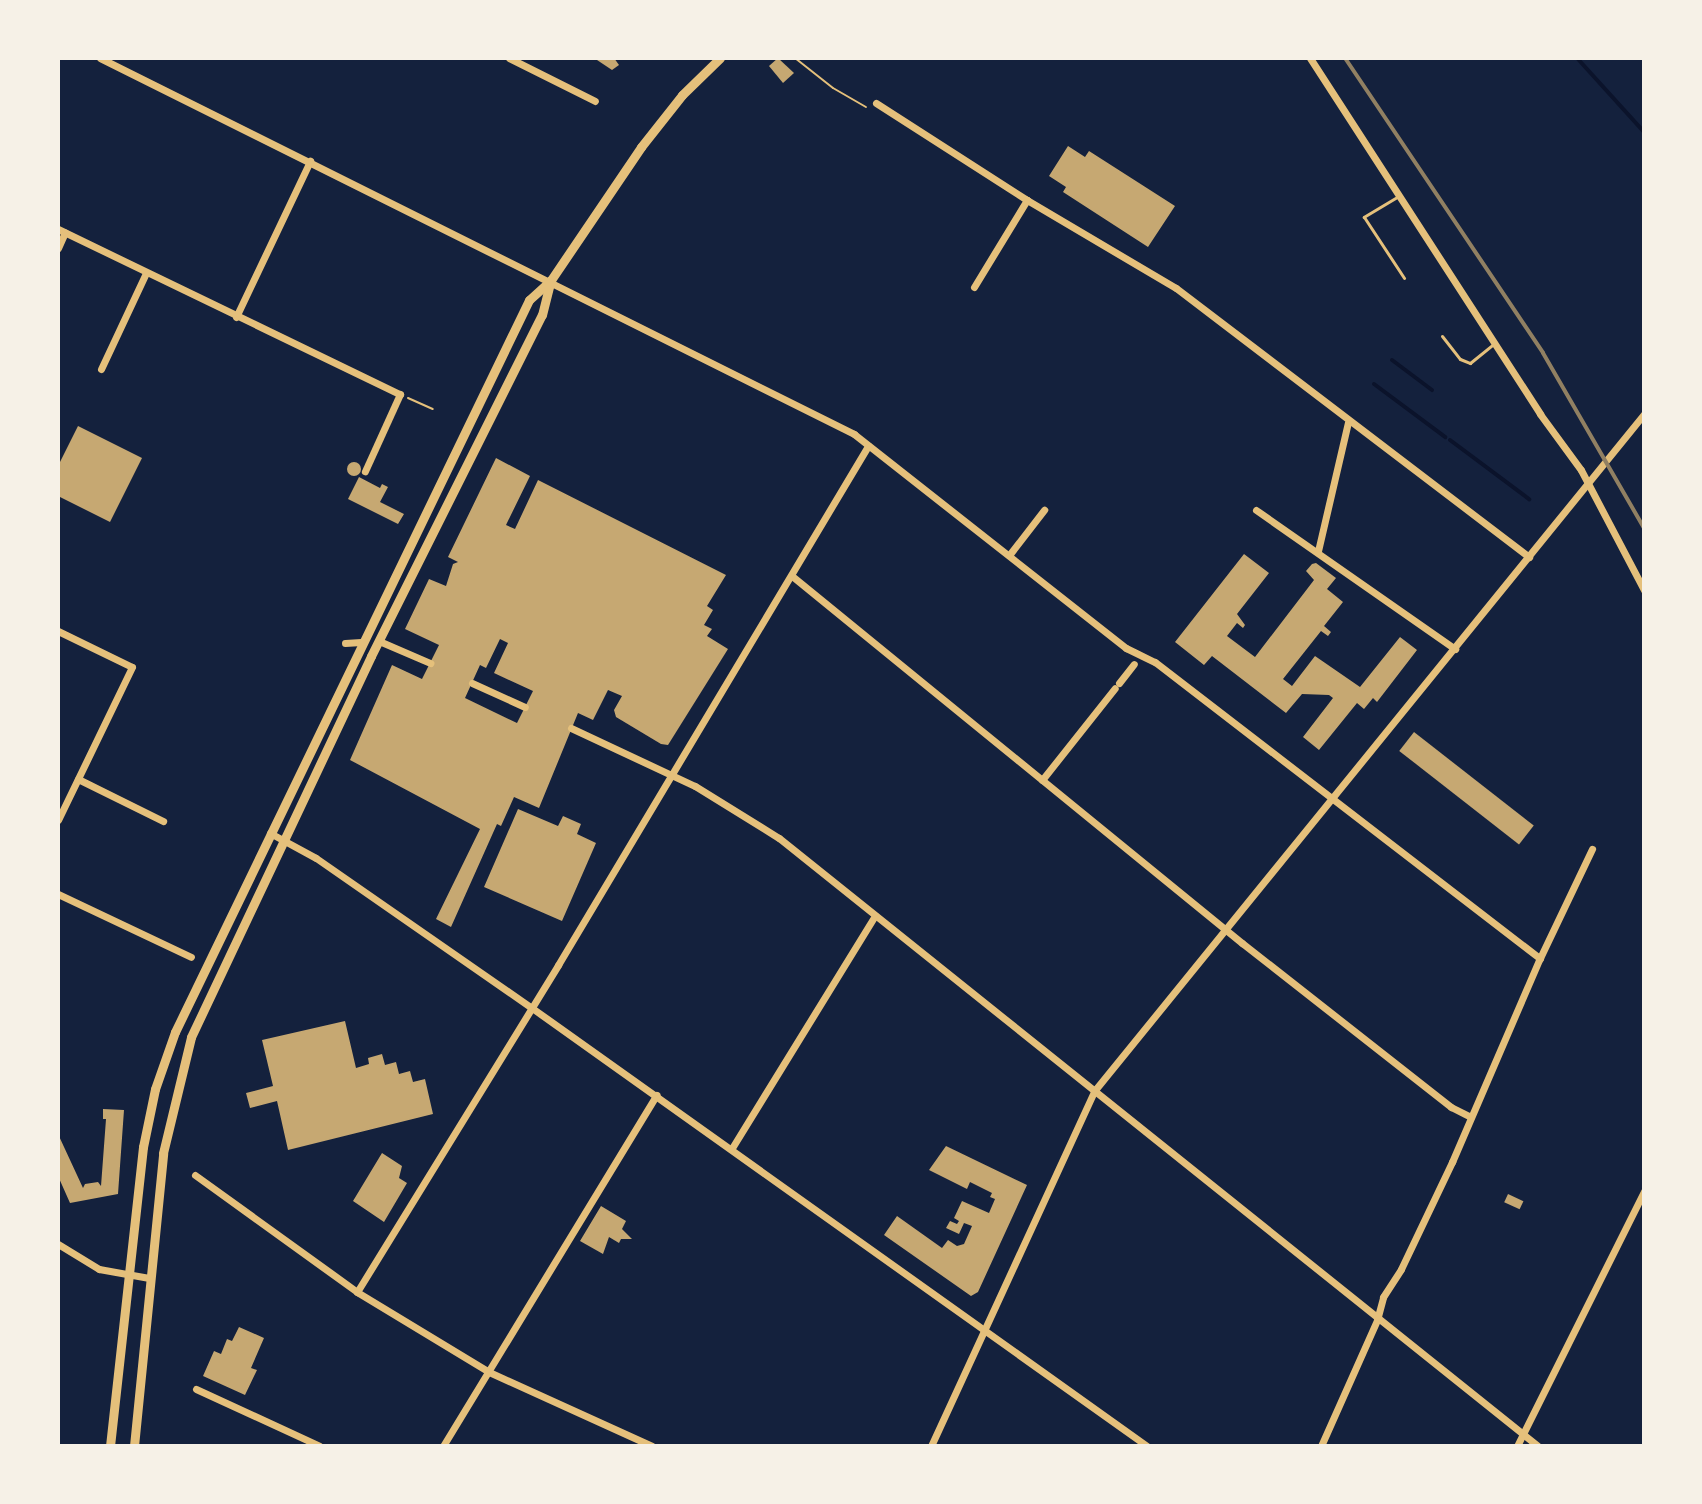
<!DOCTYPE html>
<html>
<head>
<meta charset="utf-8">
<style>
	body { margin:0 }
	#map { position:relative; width:1702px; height:1504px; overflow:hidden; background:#14213d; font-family:"Alegreya Sans",sans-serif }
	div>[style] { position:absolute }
	.stream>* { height:4px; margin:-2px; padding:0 2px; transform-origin:2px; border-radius:2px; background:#0b132b }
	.building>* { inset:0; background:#c6a872; transform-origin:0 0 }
	.round { border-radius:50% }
	.path>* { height:2px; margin:-1px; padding:0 1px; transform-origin:1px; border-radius:1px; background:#e5c07b }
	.service>* { height:3px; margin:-1.5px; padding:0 1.5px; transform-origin:1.5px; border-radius:1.5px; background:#e5c07b }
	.minor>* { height:7px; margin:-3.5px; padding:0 3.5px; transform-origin:3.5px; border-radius:3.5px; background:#e5c07b }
	.tertiary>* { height:9px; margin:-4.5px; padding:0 4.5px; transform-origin:4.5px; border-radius:4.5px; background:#e5c07b }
	.rail>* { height:4px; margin:-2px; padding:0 2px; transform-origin:2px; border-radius:2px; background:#918062 }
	span { translate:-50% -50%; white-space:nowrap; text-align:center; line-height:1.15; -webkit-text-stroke:6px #f6f1e7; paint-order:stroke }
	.frame { position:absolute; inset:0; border:60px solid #f6f1e7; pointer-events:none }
</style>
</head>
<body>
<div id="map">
	<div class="stream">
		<i style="left:1577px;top:58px;width:100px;rotate:47.8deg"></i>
		<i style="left:1392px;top:360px;width:50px;rotate:36.9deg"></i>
		<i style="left:1374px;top:384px;width:89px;rotate:36.7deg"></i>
		<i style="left:1450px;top:440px;width:99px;rotate:36.8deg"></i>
	</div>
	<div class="building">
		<i style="clip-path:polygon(594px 58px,614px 58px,619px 65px,612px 70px)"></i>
		<i style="clip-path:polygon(778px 58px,794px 73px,783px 83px,769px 66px)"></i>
		<i style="clip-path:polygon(1068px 146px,1085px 157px,1089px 151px,1175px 206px,1148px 247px,1063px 192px,1066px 187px,1049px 176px)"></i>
		<i style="clip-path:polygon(78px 426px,142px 458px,110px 522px,58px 496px,58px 466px)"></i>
		<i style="clip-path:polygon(evenodd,496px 458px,530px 476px,506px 525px,515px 529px,538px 480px,726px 575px,707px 606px,713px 610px,704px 625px,712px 629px,707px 636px,728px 649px,668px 745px,661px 744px,616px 717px,614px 710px,622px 696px,608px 690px,593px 720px,578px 713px,539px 808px,514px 797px,501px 826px,497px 824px,451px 927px,436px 919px,480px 829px,350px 760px,392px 665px,422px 679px,439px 645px,405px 629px,429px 579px,446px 586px,453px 564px,458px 562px,448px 557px,496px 458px,500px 639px,508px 643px,494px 673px,533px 691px,517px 723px,465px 698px,480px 665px,486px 668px,500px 639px)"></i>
		<i class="round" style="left:347px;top:462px;width:14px;height:14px"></i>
		<i style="clip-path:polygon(359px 477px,380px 488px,382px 484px,388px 487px,380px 502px,404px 514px,398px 524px,348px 499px)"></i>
		<i style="clip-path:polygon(1244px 554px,1269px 573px,1237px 614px,1245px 625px,1243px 628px,1237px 623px,1227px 636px,1255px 657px,1314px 580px,1306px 571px,1312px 564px,1316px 563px,1336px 578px,1327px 589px,1343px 602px,1324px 626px,1331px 632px,1328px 636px,1321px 631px,1283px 679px,1292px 686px,1315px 656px,1360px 687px,1400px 637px,1417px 650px,1377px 702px,1373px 698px,1364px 709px,1357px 703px,1319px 750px,1303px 737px,1333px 698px,1329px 695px,1302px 694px,1286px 713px,1212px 656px,1204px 665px,1175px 642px)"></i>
		<i style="left:1414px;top:732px;width:152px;height:24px;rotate:38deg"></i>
		<i style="clip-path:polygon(518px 809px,558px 826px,563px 816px,581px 824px,577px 834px,596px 843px,562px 921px,484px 887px)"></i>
		<i style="clip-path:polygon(345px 1021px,356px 1068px,369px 1064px,368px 1058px,382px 1054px,385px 1065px,396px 1062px,399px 1074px,410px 1071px,413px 1082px,425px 1079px,433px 1114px,288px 1150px,277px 1101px,250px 1108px,246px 1093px,273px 1086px,262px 1040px)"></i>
		<i style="clip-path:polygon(103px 1109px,124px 1110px,118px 1194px,70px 1203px,58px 1176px,58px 1134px,83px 1188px,85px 1184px,98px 1182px,101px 1186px,106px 1119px,103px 1119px)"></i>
		<i style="clip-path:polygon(946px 1146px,1027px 1185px,978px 1292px,971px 1296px,884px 1235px,897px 1216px,942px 1248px,948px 1240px,957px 1246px,964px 1244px,972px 1226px,964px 1223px,959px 1234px,946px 1228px,950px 1221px,957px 1224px,959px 1221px,954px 1218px,962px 1201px,989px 1213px,995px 1199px,990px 1197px,992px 1193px,970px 1182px,967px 1189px,929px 1170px)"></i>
		<i style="clip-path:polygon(382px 1153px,402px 1166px,399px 1178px,407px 1183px,384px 1222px,353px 1201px)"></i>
		<i style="left:1508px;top:1194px;width:17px;height:9px;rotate:25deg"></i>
		<i style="clip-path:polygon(601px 1206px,626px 1221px,622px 1229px,632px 1239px,621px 1239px,619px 1243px,609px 1237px,603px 1254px,580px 1241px)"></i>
		<i style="clip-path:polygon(239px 1327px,264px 1338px,251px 1368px,257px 1370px,245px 1395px,203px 1376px,214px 1351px,221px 1354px,227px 1339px,232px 1341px)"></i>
	</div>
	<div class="path">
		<i style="left:795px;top:58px;width:48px;rotate:38.3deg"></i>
		<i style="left:833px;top:88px;width:38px;rotate:30deg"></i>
		<i style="left:408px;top:398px;width:27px;rotate:24deg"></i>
	</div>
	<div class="service">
		<i style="left:1397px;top:197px;width:39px;rotate:149deg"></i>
		<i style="left:1364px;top:217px;width:73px;rotate:56.7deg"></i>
		<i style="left:1442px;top:336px;width:29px;rotate:52deg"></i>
		<i style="left:1460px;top:359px;width:11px;rotate:22deg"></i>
		<i style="left:1470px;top:363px;width:32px;rotate:-39deg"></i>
	</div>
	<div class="minor">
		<i style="left:100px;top:58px;width:843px;rotate:26.5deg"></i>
		<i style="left:854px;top:434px;width:346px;rotate:38.2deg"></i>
		<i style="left:1126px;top:648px;width:32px;rotate:26deg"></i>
		<i style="left:1155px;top:662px;width:486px;rotate:37.6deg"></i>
		<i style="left:509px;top:58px;width:96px;rotate:26.6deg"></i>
		<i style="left:1310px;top:58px;width:424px;rotate:57.1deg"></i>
		<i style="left:1540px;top:414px;width:69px;rotate:53.8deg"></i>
		<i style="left:1581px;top:470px;width:136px;rotate:62.3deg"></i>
		<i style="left:876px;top:103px;width:179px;rotate:32.7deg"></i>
		<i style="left:1027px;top:200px;width:173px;rotate:30.6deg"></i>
		<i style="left:1176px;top:288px;width:444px;rotate:37.3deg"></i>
		<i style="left:58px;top:229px;width:380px;rotate:25.8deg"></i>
		<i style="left:400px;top:394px;width:85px;rotate:114.4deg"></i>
		<i style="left:58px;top:248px;width:17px;rotate:-66deg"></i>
		<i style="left:974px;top:287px;width:102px;rotate:-58.7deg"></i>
		<i style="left:236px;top:317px;width:173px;rotate:-64.6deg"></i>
		<i style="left:101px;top:369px;width:106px;rotate:-64.9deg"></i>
		<i style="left:1256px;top:510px;width:243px;rotate:34.9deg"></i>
		<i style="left:1318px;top:551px;width:132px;rotate:-76.9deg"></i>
		<i style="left:1010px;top:554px;width:56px;rotate:-52.3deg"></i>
		<i style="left:792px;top:576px;width:581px;rotate:39.2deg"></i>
		<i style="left:1242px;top:943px;width:266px;rotate:38.1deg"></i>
		<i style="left:1451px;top:1107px;width:22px;rotate:27deg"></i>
		<i style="left:58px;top:631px;width:82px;rotate:25.9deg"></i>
		<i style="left:132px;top:667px;width:170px;rotate:115.8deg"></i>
		<i style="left:379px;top:641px;width:56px;rotate:23.3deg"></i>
		<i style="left:345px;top:643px;width:16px;rotate:-4deg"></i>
		<i style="left:472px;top:683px;width:58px;rotate:24.4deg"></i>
		<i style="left:1119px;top:683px;width:24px;rotate:-52deg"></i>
		<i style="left:571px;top:728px;width:137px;rotate:25.1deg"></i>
		<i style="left:695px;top:786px;width:99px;rotate:31.8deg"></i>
		<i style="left:779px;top:838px;width:972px;rotate:38.7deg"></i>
		<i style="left:78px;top:779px;width:95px;rotate:26.3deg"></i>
		<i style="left:1042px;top:780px;width:117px;rotate:-51.6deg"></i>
		<i style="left:270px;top:833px;width:52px;rotate:28.5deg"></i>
		<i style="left:316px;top:858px;width:263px;rotate:34.8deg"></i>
		<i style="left:532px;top:1008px;width:755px;rotate:35.46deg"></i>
		<i style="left:58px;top:894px;width:147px;rotate:25.3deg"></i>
		<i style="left:732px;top:1148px;width:273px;rotate:-58.4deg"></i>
		<i style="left:195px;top:1175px;width:200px;rotate:35.8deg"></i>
		<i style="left:357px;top:1292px;width:154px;rotate:31.2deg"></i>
		<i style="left:489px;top:1372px;width:179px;rotate:24.4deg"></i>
		<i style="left:58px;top:1244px;width:48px;rotate:31.4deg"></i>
		<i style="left:99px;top:1269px;width:51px;rotate:10.2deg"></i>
		<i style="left:357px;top:1292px;width:384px;rotate:-58.4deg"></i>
		<i style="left:558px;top:965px;width:605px;rotate:-59.15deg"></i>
		<i style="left:196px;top:1389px;width:136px;rotate:24.7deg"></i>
		<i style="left:443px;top:1446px;width:411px;rotate:-58.7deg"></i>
		<i style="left:931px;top:1446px;width:392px;rotate:-65.3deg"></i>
		<i style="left:1095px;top:1090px;width:871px;rotate:-50.92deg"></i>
		<i style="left:1321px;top:1446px;width:138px;rotate:-66deg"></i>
		<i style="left:1377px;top:1320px;width:24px;rotate:-75deg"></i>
		<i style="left:1383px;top:1297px;width:33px;rotate:-57deg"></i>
		<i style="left:1401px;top:1269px;width:119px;rotate:-64.5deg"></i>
		<i style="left:1452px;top:1162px;width:222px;rotate:-66.7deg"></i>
		<i style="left:1540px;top:958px;width:121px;rotate:-64.5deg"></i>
		<i style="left:1517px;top:1446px;width:285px;rotate:-63.5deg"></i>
	</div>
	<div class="tertiary">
		<i style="left:110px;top:1446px;width:301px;rotate:-83.7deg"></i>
		<i style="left:143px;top:1147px;width:59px;rotate:-78.3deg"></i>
		<i style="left:155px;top:1089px;width:60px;rotate:-70.7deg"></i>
		<i style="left:175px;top:1032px;width:813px;rotate:-64.19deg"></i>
		<i style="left:529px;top:300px;width:30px;rotate:-42deg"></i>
		<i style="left:551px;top:280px;width:161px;rotate:-55.9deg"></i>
		<i style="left:641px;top:147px;width:66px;rotate:-51.7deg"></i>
		<i style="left:682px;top:95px;width:53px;rotate:-44.2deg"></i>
		<i style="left:134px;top:1446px;width:294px;rotate:-84.3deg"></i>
		<i style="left:163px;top:1153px;width:119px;rotate:-76.4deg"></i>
		<i style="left:191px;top:1037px;width:421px;rotate:-64.7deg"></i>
		<i style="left:371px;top:656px;width:381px;rotate:-63.4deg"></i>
		<i style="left:542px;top:315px;width:36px;rotate:-76deg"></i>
	</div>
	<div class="rail">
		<i style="left:1345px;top:58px;width:355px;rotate:56.1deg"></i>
		<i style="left:1543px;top:353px;width:202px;rotate:60deg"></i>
	</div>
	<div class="frame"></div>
</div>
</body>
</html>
